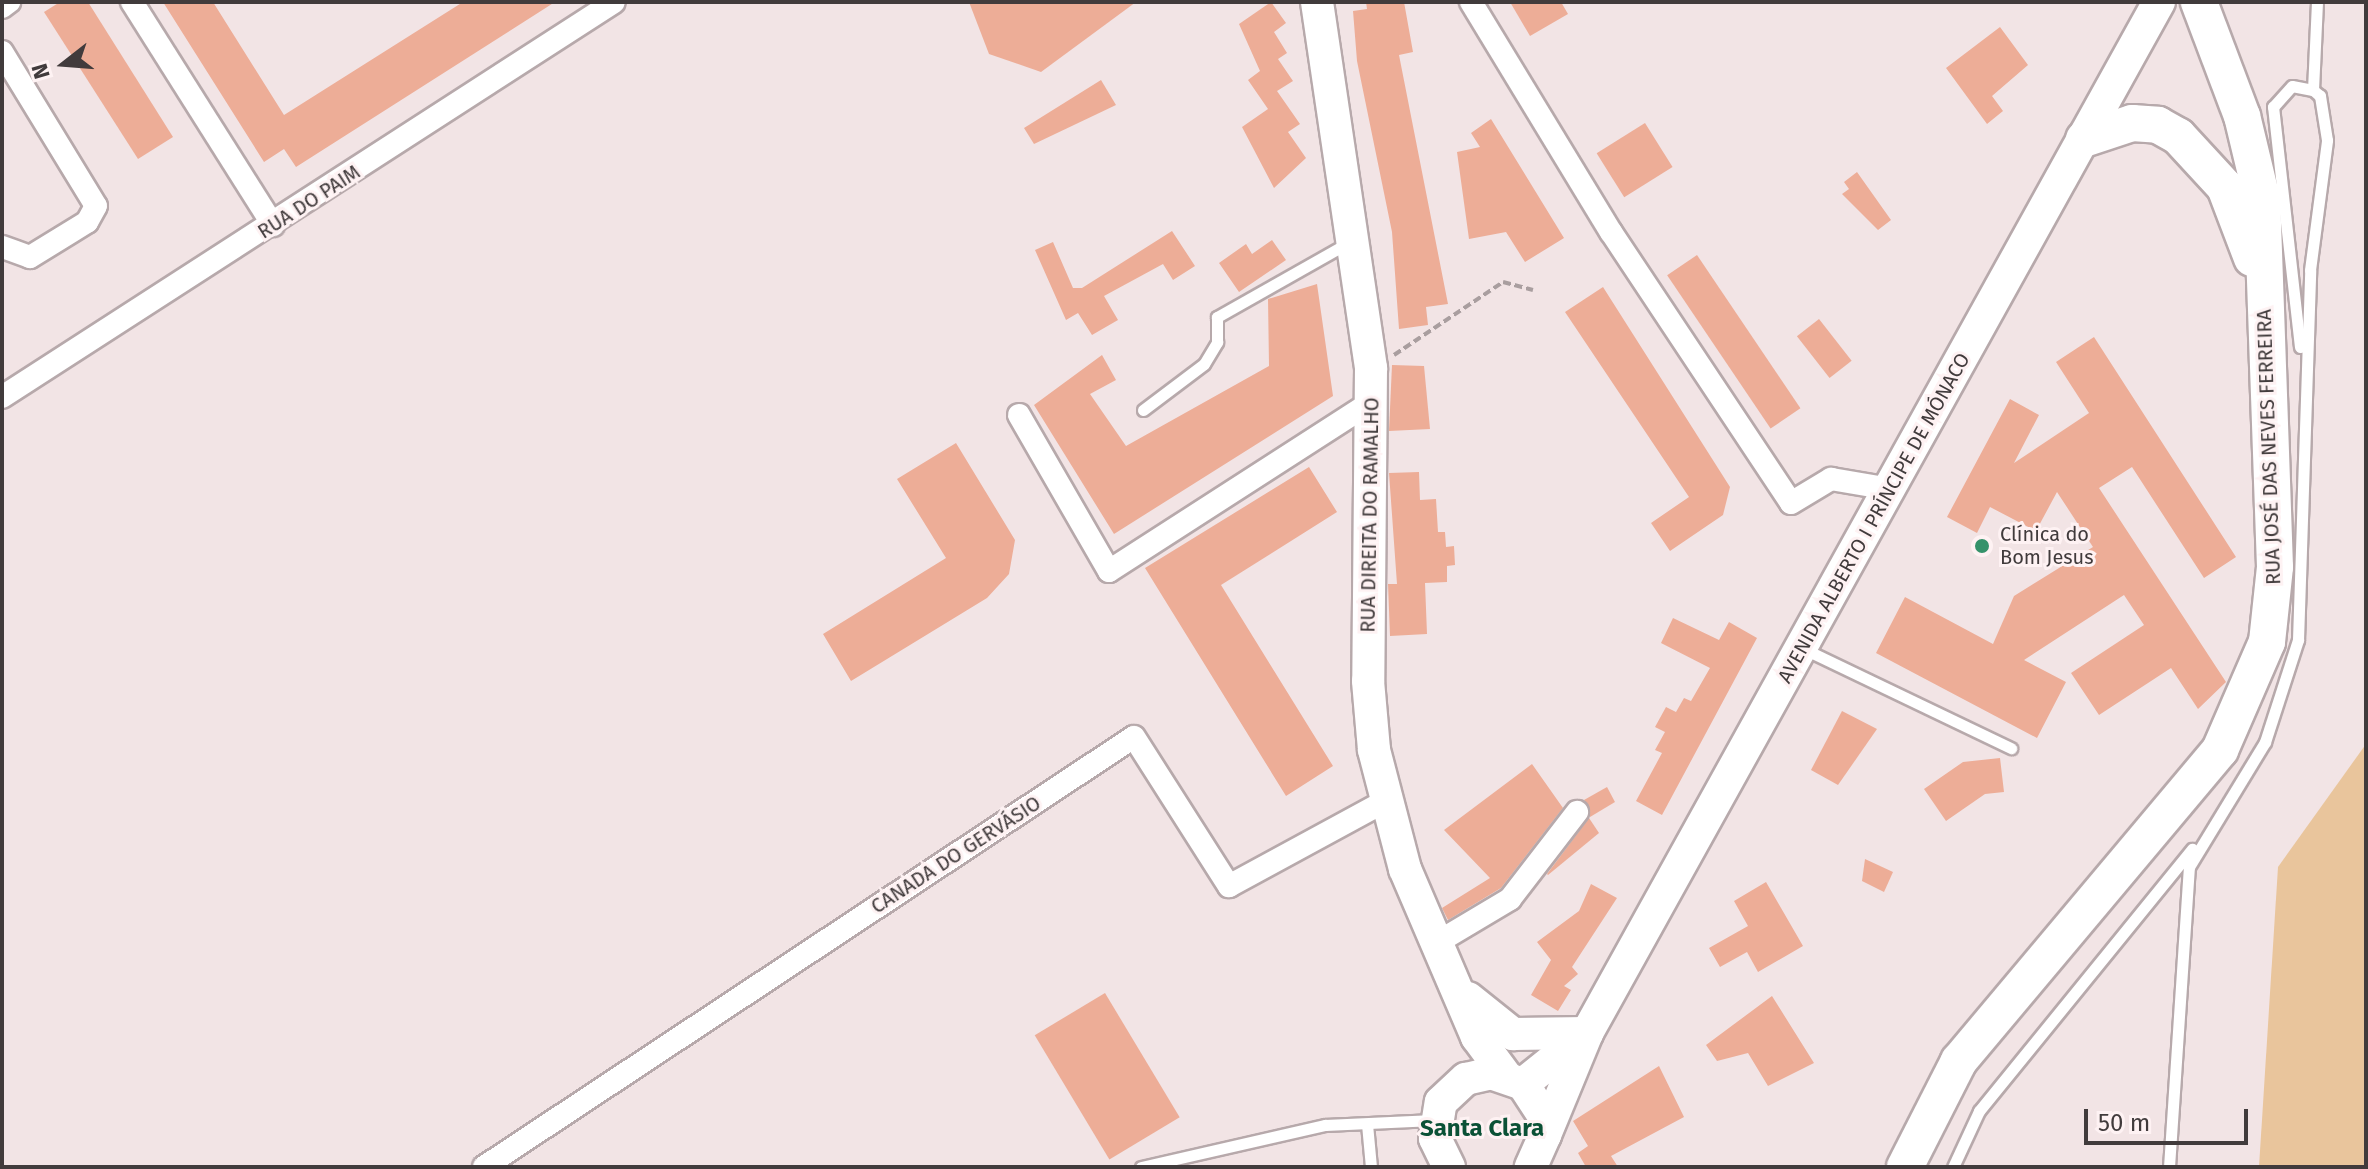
<!DOCTYPE html>
<html>
<head>
<meta charset="utf-8">
<style>
	body { margin:0 }
	#map { position:relative; width:2368px; height:1169px; overflow:hidden; background:#f2e4e5; font-family:"Fira Sans",sans-serif }
	div>[style] { position:absolute }
	.green>* { inset:0; background:#e9c59c }
	.building>* { inset:0; background:#edad97; transform-origin:0 0 }
	.path>* { height:4px; margin-top:-2px; transform-origin:0; background:repeating-linear-gradient(90deg,#a99e9f 0 8px,transparent 0 12px) }
	.roads { filter:drop-shadow(2px 0 #b7a9ab) drop-shadow(-2px 0 #b7a9ab) drop-shadow(0 2px #b7a9ab) drop-shadow(0 -2px #b7a9ab) }
	.service>* { height:11px; margin:-5.5px; padding:0 5.5px; transform-origin:5.5px; border-radius:5.5px; background:#fff }
	.minor>* { height:22px; margin:-11px; padding:0 11px; transform-origin:11px; border-radius:11px; background:#fff }
	.secondary>* { height:32px; margin:-16px; padding:0 16px; transform-origin:16px; border-radius:16px; background:#fff }
	.primary>* { height:36px; margin:-18px; padding:0 18px; transform-origin:18px; border-radius:18px; background:#fff }
	.dots>* { width:22px; height:22px; translate:-50% -50%; box-sizing:border-box; border:4px solid #fef2f3; border-radius:50% }
	span { translate:-50% -50%; white-space:nowrap; text-align:center; line-height:1.15; -webkit-text-stroke:6px #fef2f3; paint-order:stroke }
	.street-label { font-size:20px; color:#413b3c }
	.poi-label { font-size:20px; color:#413b3c }
	.left { translate:0 -50%; text-align:left }
	.quarter-label { font-size:24px; color:#0b5136; font-weight:700 }
	.frame { position:absolute; inset:0; border:4px solid #413b3c; pointer-events:none }
	.north { position:absolute; left:24px; top:24px; width:80px; height:80px; -webkit-text-stroke:6px #fef2f3; paint-order:stroke; rotate:253deg; font-size:22px; font-weight:700; line-height:32px; text-align:center; color:#413b3c }
	.north::after { content:''; display:block; margin:auto; width:28px; height:36px; background:#413b3c; clip-path:polygon(50% 0,100% 100%,50% 72%,0 100%) }
	.scale { position:absolute; left:2084px; top:1109px; width:164px; height:36px; box-sizing:border-box; border:4px solid #413b3c; border-top:0; padding-left:10px; font-size:24px; line-height:28px; white-space:nowrap; color:#413b3c; -webkit-text-stroke:6px #fef2f3; paint-order:stroke }
</style>
</head>
<body>
<div id="map">
	<div class="green">
		<i style="clip-path:polygon(2366px 744px,2366px 1167px,2259px 1167px,2278px 867px)"></i>
	</div>
	<div class="building">
		<i style="clip-path:polygon(60px 2px,88px 2px,173px 137px,138px 159px,44px 12px)"></i>
		<i style="clip-path:polygon(163px 2px,213px 2px,284px 115px,463px 2px,555px 2px,296px 167px,284px 149px,264px 162px)"></i>
		<i style="clip-path:polygon(969px 2px,1136px 2px,1041px 72px,989px 54px)"></i>
		<i style="clip-path:polygon(1271px 2px,1286px 23px,1274px 32px,1287px 53px,1278px 59px,1293px 81px,1277px 91px,1300px 124px,1288px 132px,1306px 158px,1274px 188px,1242px 127px,1268px 109px,1248px 80px,1260px 71px,1239px 24px)"></i>
		<i style="clip-path:polygon(1366px 2px,1404px 2px,1413px 52px,1399px 55px,1448px 304px,1426px 307px,1428px 325px,1399px 329px,1392px 232px,1357px 61px,1353px 11px,1367px 9px)"></i>
		<i style="clip-path:polygon(1510px 2px,1561px 2px,1568px 14px,1530px 36px)"></i>
		<i style="clip-path:polygon(2000px 27px,2028px 65px,1992px 96px,2003px 111px,1987px 124px,1946px 68px)"></i>
		<i style="clip-path:polygon(1101px 80px,1116px 105px,1034px 144px,1024px 128px)"></i>
		<i style="clip-path:polygon(1491px 119px,1564px 238px,1525px 262px,1506px 232px,1469px 239px,1457px 152px,1480px 147px,1471px 133px)"></i>
		<i style="left:1645px;top:123px;width:52px;height:57px;rotate:58deg"></i>
		<i style="clip-path:polygon(1857px 172px,1891px 220px,1878px 230px,1842px 194px,1849px 189px,1844px 182px)"></i>
		<i style="clip-path:polygon(1172px 231px,1195px 266px,1173px 280px,1163px 264px,1104px 296px,1118px 320px,1092px 335px,1078px 313px,1066px 320px,1035px 250px,1053px 242px,1073px 288px,1082px 288px)"></i>
		<i style="clip-path:polygon(1272px 240px,1286px 260px,1239px 292px,1219px 263px,1246px 244px,1252px 254px)"></i>
		<i style="left:1697px;top:255px;width:185px;height:36px;rotate:56deg"></i>
		<i style="clip-path:polygon(1317px 284px,1333px 396px,1114px 534px,1034px 405px,1102px 355px,1116px 380px,1090px 394px,1126px 446px,1269px 366px,1268px 299px)"></i>
		<i style="clip-path:polygon(1603px 287px,1730px 487px,1723px 515px,1670px 551px,1651px 523px,1689px 497px,1565px 312px)"></i>
		<i style="left:1819px;top:319px;width:53px;height:28px;rotate:52deg"></i>
		<i style="clip-path:polygon(2094px 337px,2236px 557px,2204px 578px,2132px 467px,2099px 488px,2226px 682px,2198px 709px,2171px 668px,2099px 715px,2071px 673px,2144px 625px,2124px 595px,2024px 660px,2066px 682px,2037px 738px,1876px 653px,1905px 597px,1993px 644px,2014px 596px,2093px 547px,2057px 492px,2036px 531px,1990px 507px,1977px 533px,1947px 517px,2010px 399px,2039px 415px,2014px 463px,2089px 413px,2056px 362px)"></i>
		<i style="clip-path:polygon(1392px 365px,1424px 366px,1430px 429px,1389px 431px)"></i>
		<i style="clip-path:polygon(956px 443px,1015px 540px,1009px 574px,987px 598px,851px 681px,823px 634px,946px 558px,897px 479px)"></i>
		<i style="clip-path:polygon(1309px 467px,1337px 512px,1221px 585px,1333px 766px,1286px 796px,1145px 568px)"></i>
		<i style="clip-path:polygon(1419px 472px,1420px 500px,1436px 499px,1438px 532px,1445px 532px,1446px 547px,1454px 546px,1455px 565px,1447px 566px,1447px 582px,1425px 583px,1427px 634px,1390px 636px,1388px 584px,1397px 584px,1389px 473px)"></i>
		<i style="clip-path:polygon(1673px 618px,1719px 640px,1729px 622px,1757px 638px,1662px 815px,1636px 801px,1662px 753px,1655px 750px,1665px 732px,1655px 727px,1666px 707px,1676px 712px,1684px 698px,1691px 701px,1710px 668px,1661px 643px)"></i>
		<i style="clip-path:polygon(1842px 711px,1877px 729px,1838px 785px,1811px 770px)"></i>
		<i style="clip-path:polygon(2000px 758px,2004px 792px,1985px 794px,1946px 821px,1924px 789px,1963px 762px)"></i>
		<i style="clip-path:polygon(1532px 764px,1563px 808px,1501px 888px,1448px 920px,1442px 908px,1490px 878px,1444px 830px)"></i>
		<i style="clip-path:polygon(1607px 787px,1615px 802px,1590px 817px,1584px 800px)"></i>
		<i style="clip-path:polygon(1589px 818px,1599px 833px,1548px 875px,1547px 874px)"></i>
		<i style="clip-path:polygon(1865px 859px,1893px 872px,1884px 892px,1862px 881px)"></i>
		<i style="clip-path:polygon(1766px 882px,1803px 946px,1758px 972px,1747px 952px,1720px 967px,1709px 948px,1748px 926px,1734px 901px)"></i>
		<i style="clip-path:polygon(1591px 884px,1617px 898px,1572px 967px,1578px 974px,1564px 986px,1571px 990px,1558px 1011px,1531px 995px,1551px 960px,1537px 942px,1579px 911px)"></i>
		<i style="left:1105px;top:993px;width:145px;height:82px;rotate:59deg"></i>
		<i style="clip-path:polygon(1772px 996px,1814px 1063px,1768px 1086px,1748px 1053px,1717px 1061px,1706px 1045px)"></i>
		<i style="clip-path:polygon(1659px 1066px,1684px 1117px,1611px 1156px,1618px 1167px,1586px 1167px,1578px 1153px,1588px 1146px,1573px 1121px)"></i>
	</div>
	<div class="path">
		<i style="left:1394px;top:355px;width:131px;rotate:-33.8deg"></i>
		<i style="left:1503px;top:282px;width:31px;rotate:15deg"></i>
	</div>
	<div class="roads">
		<div class="service">
			<i style="left:2300px;top:347px;width:242px;rotate:-96.4deg"></i>
			<i style="left:2273px;top:107px;width:28px;rotate:-48deg"></i>
			<i style="left:2292px;top:86px;width:21px;rotate:11deg"></i>
			<i style="left:1143px;top:410px;width:76px;rotate:-37deg"></i>
			<i style="left:1204px;top:364px;width:26px;rotate:-59deg"></i>
			<i style="left:1217px;top:342px;width:25px;rotate:-90deg"></i>
			<i style="left:1217px;top:317px;width:150px;rotate:-29.5deg"></i>
			<i style="left:1802px;top:648px;width:232px;rotate:25.6deg"></i>
			<i style="left:1367px;top:1124px;width:43px;rotate:84.7deg"></i>
			<i style="left:1141px;top:1167px;width:189px;rotate:-12.9deg"></i>
			<i style="left:1325px;top:1125px;width:109px;rotate:-2.6deg"></i>
			<i style="left:1953px;top:1167px;width:62px;rotate:-65.1deg"></i>
			<i style="left:1979px;top:1111px;width:338px;rotate:-50.9deg"></i>
			<i style="left:2169px;top:1167px;width:301px;rotate:-86.2deg"></i>
			<i style="left:2189px;top:867px;width:146px;rotate:-58.7deg"></i>
			<i style="left:2265px;top:742px;width:107px;rotate:-72.1deg"></i>
			<i style="left:2298px;top:640px;width:370px;rotate:-88.1deg"></i>
			<i style="left:2310px;top:270px;width:131px;rotate:-82.5deg"></i>
			<i style="left:2327px;top:140px;width:45px;rotate:-99deg"></i>
			<i style="left:2320px;top:96px;width:9px;rotate:-139deg"></i>
			<i style="left:2313px;top:90px;width:88px;rotate:-87.4deg"></i>
		</div>
		<div class="minor">
			<i style="left:132px;top:2px;width:264px;rotate:57.7deg"></i>
			<i style="left:1471px;top:2px;width:269px;rotate:58.7deg"></i>
			<i style="left:1611px;top:232px;width:325px;rotate:56.4deg"></i>
			<i style="left:1791px;top:503px;width:47px;rotate:-31deg"></i>
			<i style="left:1831px;top:479px;width:60px;rotate:9.6deg"></i>
			<i style="left:2px;top:7px;width:9px;rotate:-36deg"></i>
			<i style="left:2px;top:52px;width:180px;rotate:58.6deg"></i>
			<i style="left:96px;top:206px;width:18px;rotate:119deg"></i>
			<i style="left:87px;top:222px;width:67px;rotate:148.4deg"></i>
			<i style="left:30px;top:257px;width:30px;rotate:-160deg"></i>
			<i style="left:2px;top:397px;width:728px;rotate:-32.84deg"></i>
			<i style="left:1019px;top:415px;width:180px;rotate:60deg"></i>
			<i style="left:1109px;top:571px;width:314px;rotate:-32.8deg"></i>
			<i style="left:1438px;top:942px;width:84px;rotate:-30.8deg"></i>
			<i style="left:1510px;top:899px;width:110px;rotate:-52.4deg"></i>
			<i style="left:484px;top:1167px;width:779px;rotate:-33.49deg"></i>
			<i style="left:1134px;top:737px;width:177px;rotate:57.5deg"></i>
			<i style="left:1229px;top:886px;width:176px;rotate:-28.5deg"></i>
		</div>
		<div class="secondary">
			<i style="left:1317px;top:2px;width:370px;rotate:81.6deg"></i>
			<i style="left:1371px;top:368px;width:313px;rotate:90.5deg"></i>
			<i style="left:1368px;top:681px;width:69px;rotate:85deg"></i>
			<i style="left:1374px;top:750px;width:123px;rotate:75.4deg"></i>
			<i style="left:1405px;top:869px;width:183px;rotate:66.8deg"></i>
			<i style="left:1477px;top:1037px;width:47px;rotate:53.6deg"></i>
			<i style="left:1468px;top:998px;width:58px;rotate:38.7deg"></i>
			<i style="left:1513px;top:1034px;width:74px;rotate:-0.8deg"></i>
			<i style="left:1523px;top:1084px;width:82px;rotate:-38.6deg"></i>
			<i style="left:1545px;top:1135px;width:110px;rotate:-67.6deg"></i>
			<i style="left:1587px;top:1033px;width:1179px;rotate:-60.98deg"></i>
			<i style="left:1449px;top:1167px;width:32px;rotate:-116deg"></i>
			<i style="left:1435px;top:1138px;width:36px;rotate:-81deg"></i>
			<i style="left:1441px;top:1102px;width:34px;rotate:-43deg"></i>
			<i style="left:1466px;top:1079px;width:26px;rotate:-13deg"></i>
			<i style="left:1491px;top:1073px;width:34px;rotate:19deg"></i>
			<i style="left:1523px;top:1084px;width:38px;rotate:57deg"></i>
			<i style="left:1544px;top:1116px;width:19px;rotate:87deg"></i>
			<i style="left:1545px;top:1135px;width:35px;rotate:114deg"></i>
		</div>
		<div class="primary">
			<i style="left:2084px;top:139px;width:51px;rotate:-18.4deg"></i>
			<i style="left:2132px;top:123px;width:26px;rotate:4deg"></i>
			<i style="left:2158px;top:125px;width:23px;rotate:29deg"></i>
			<i style="left:2178px;top:136px;width:69px;rotate:47.3deg"></i>
			<i style="left:2225px;top:187px;width:76px;rotate:69.2deg"></i>
			<i style="left:1905px;top:1167px;width:119px;rotate:-63deg"></i>
			<i style="left:1959px;top:1061px;width:406px;rotate:-50deg"></i>
			<i style="left:2220px;top:750px;width:118px;rotate:-66.5deg"></i>
			<i style="left:2267px;top:642px;width:75px;rotate:-83.9deg"></i>
			<i style="left:2275px;top:567px;width:368px;rotate:-92deg"></i>
			<i style="left:2262px;top:199px;width:85px;rotate:-103.5deg"></i>
			<i style="left:2242px;top:116px;width:122px;rotate:-110.7deg"></i>
		</div>
	</div>
	<div class="dots">
		<i style="left:1982px;top:546px;background:#35926a"></i>
	</div>
	<div class="street-label">
		<span style="left:309px;top:202px;rotate:-33deg">RUA DO PAIM</span>
		<span style="left:2269px;top:447px;rotate:-92deg">RUA JOSÉ DAS NEVES FERREIRA</span>
		<span style="left:1370px;top:515px;rotate:-89deg">RUA DIREITA DO RAMALHO</span>
		<span style="left:1874px;top:518px;rotate:-61deg">AVENIDA ALBERTO I PRÍNCIPE DE MÓNACO</span>
		<span style="left:956px;top:855px;rotate:-33deg">CANADA DO GERVÁSIO</span>
	</div>
	<div class="poi-label">
		<span class="left" style="left:2000px;top:546px">Clínica do<br>Bom Jesus</span>
	</div>
	<div class="quarter-label">
		<span style="left:1482px;top:1129px">Santa Clara</span>
	</div>
	<div class="frame"></div>
	<div class="north">N</div>
	<div class="scale">50 m</div>
</div>
</body>
</html>
